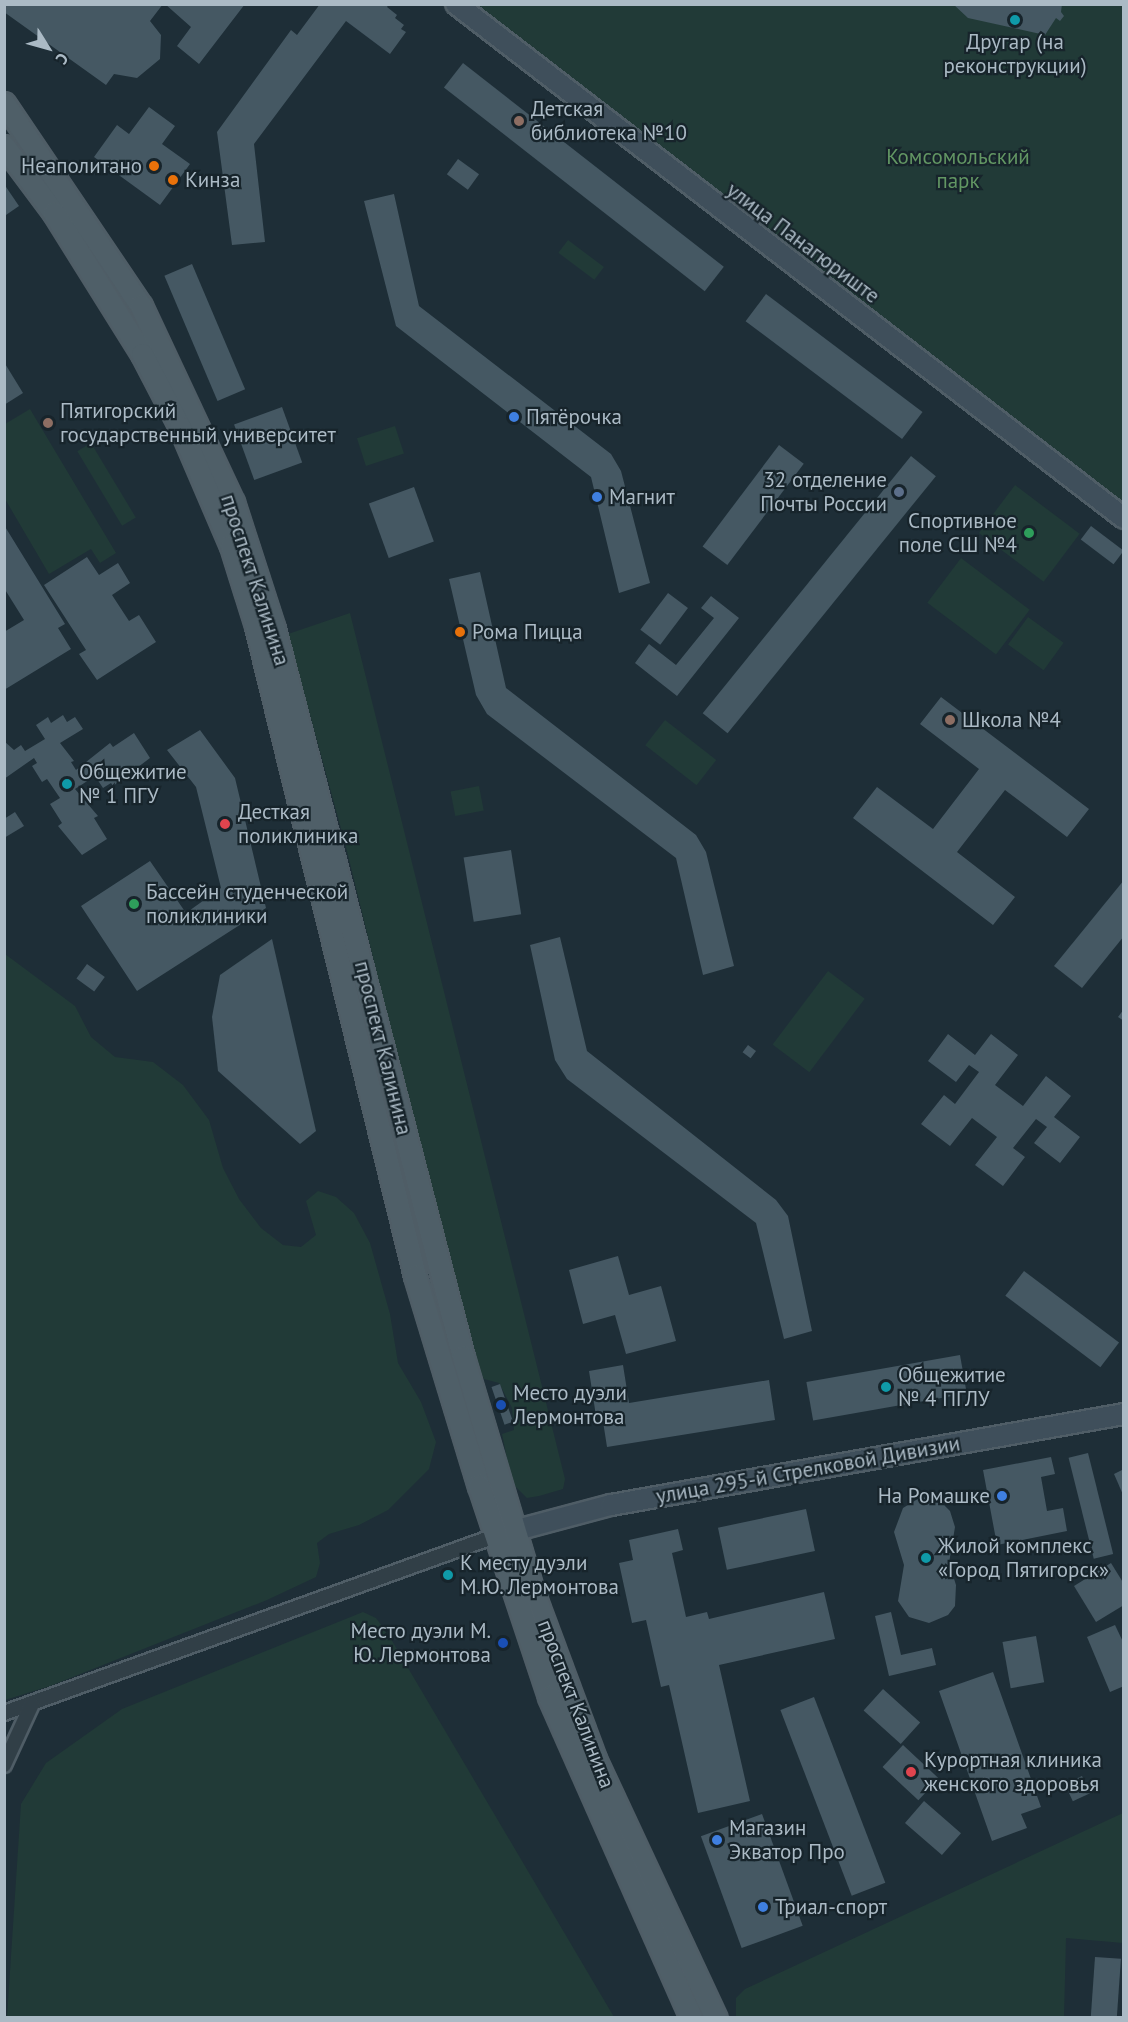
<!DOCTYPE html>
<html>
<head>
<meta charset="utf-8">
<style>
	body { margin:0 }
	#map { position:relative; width:1128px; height:2022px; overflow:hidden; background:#1e2e37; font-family:"PT Sans",sans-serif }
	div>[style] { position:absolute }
	.green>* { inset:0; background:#213a37; transform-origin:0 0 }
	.building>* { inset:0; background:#455863; transform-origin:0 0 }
	.roads { filter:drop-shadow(2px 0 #4f5d66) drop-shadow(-2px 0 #4f5d66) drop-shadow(0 2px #4f5d66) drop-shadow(0 -2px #4f5d66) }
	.street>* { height:14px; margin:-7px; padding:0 7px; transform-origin:7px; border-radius:7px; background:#313f47 }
	.secondary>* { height:20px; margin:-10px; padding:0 10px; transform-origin:10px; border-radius:10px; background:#3f4f5b }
	.primary>* { height:21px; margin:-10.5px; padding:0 10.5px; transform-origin:10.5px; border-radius:10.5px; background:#4f5f68 }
	.dots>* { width:16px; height:16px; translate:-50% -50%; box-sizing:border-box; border:3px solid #17242b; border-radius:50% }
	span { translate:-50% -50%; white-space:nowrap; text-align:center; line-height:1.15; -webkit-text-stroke:4.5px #17242b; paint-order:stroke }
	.poi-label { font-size:21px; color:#abbac5 }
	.left { translate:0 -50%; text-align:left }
	.right { translate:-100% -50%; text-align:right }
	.park-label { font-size:21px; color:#629663 }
	.street-label { font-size:21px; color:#abbac5 }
	.frame { position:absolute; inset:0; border:6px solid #abbac5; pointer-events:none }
	.north { position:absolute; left:18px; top:18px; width:60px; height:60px; -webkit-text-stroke:4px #17242b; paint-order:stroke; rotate:127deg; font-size:16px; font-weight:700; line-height:24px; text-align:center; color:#abbac5 }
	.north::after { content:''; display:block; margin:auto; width:21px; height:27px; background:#abbac5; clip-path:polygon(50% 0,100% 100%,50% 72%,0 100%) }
</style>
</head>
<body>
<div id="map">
	<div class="green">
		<i style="clip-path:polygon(478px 5px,1123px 5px,1123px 507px)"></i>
		<i style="left:568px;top:240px;width:45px;height:16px;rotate:37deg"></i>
		<i style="clip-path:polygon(30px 409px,116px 553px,100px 563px,91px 549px,49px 574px,5px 499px,5px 424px)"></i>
		<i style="left:395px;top:426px;width:29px;height:40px;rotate:72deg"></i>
		<i style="left:91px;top:443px;width:87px;height:16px;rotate:59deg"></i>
		<i style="left:1015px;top:485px;width:81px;height:60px;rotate:37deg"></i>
		<i style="left:961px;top:558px;width:86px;height:56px;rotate:37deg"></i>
		<i style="clip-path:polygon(350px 613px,565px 1479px,563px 1489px,539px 1496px,527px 1498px,512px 1483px,502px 1434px,514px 1430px,512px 1408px,499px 1383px,484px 1379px,468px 1346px,346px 847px,288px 634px)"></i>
		<i style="left:1028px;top:617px;width:44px;height:34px;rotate:36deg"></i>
		<i style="left:665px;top:720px;width:65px;height:32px;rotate:38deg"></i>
		<i style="left:479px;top:786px;width:25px;height:29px;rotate:79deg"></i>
		<i style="clip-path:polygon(5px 954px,75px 1006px,91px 1037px,115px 1057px,153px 1062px,183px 1085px,209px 1120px,223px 1168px,239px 1199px,261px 1228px,283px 1245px,301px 1247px,316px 1235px,306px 1201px,318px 1191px,336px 1197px,354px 1213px,370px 1243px,390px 1314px,398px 1363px,421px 1402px,436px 1442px,429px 1469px,388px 1510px,359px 1525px,329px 1534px,317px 1543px,320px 1563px,316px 1577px,267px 1600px,50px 1686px,5px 1700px)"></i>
		<i style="left:828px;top:971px;width:46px;height:92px;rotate:37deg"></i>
		<i style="clip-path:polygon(363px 1612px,376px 1618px,388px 1634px,614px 2017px,7px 2017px,21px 1804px,46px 1763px,122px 1709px)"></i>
		<i style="clip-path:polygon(1123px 1813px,1123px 1943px,1066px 1938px,1064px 2017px,736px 2017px,736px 1998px,745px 1989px)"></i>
	</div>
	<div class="building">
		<i style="clip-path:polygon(4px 4px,163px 4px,150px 21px,161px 35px,160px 59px,137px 78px,114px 74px,106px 85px,4px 12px)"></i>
		<i style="clip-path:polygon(165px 4px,245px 4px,199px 64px,177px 46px,191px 27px)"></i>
		<i style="clip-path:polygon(320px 4px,389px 4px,387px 7px,397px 15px,395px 18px,404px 25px,401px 29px,406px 32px,390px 54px,346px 21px,254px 144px,265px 242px,232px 245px,217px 132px,291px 30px,297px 35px)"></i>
		<i style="clip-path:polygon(953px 4px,1062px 4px,1061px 12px,1064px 16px,1060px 21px,1056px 18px,1045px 35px,968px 18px)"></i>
		<i style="left:463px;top:63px;width:331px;height:31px;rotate:38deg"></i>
		<i style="clip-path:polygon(149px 107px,175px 126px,162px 144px,190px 164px,160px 205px,94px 157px,117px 125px,129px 134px)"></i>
		<i style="left:458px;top:159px;width:26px;height:19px;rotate:36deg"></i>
		<i style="clip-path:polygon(4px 184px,19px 206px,6px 215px,4px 214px)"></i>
		<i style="clip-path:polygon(394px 194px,419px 306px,611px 454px,621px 471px,650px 583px,619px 593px,591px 477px,396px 326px,364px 201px)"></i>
		<i style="left:192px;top:264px;width:136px;height:30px;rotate:67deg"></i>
		<i style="left:766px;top:294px;width:196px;height:34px;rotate:37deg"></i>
		<i style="clip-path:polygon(4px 362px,23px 393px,4px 405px)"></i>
		<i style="left:282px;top:407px;width:59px;height:51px;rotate:70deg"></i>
		<i style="left:779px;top:445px;width:31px;height:127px;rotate:37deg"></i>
		<i style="left:911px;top:456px;width:32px;height:331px;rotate:39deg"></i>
		<i style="left:414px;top:487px;width:58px;height:48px;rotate:70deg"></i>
		<i style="clip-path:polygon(4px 525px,65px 624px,58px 628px,71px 649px,4px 690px,4px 632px,24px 620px,4px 588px)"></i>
		<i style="left:1091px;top:526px;width:41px;height:17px;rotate:37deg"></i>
		<i style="clip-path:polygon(87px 557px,99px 575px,118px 563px,130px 583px,112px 595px,129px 621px,139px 615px,156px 642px,97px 680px,79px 654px,86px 650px,44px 585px)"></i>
		<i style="clip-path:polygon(480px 572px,506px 688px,696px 835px,706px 852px,734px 966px,703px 975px,676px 858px,487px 714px,476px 695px,449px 579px)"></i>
		<i style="left:668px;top:593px;width:25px;height:46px;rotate:37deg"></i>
		<i style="clip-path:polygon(711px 596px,739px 618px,677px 696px,635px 663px,649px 644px,676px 665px,714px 618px,701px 608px)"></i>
		<i style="clip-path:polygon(941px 697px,1089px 809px,1067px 837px,1005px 790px,957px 852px,1015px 897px,993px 925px,853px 818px,877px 787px,933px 829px,979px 769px,920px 724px)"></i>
		<i style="clip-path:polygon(63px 715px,67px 722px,75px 717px,83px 729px,60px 743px,74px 761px,71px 762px,76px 770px,110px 743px,113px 747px,134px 733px,150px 758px,113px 786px,111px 783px,103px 788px,95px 776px,75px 789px,98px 816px,94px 818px,107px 839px,82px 855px,58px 826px,62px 823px,50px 804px,60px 798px,47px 779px,42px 782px,32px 766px,37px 763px,34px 758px,4px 779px,4px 741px,14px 750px,21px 745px,25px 751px,45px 739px,36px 725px,48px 717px,51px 723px)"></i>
		<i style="clip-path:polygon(200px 730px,235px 778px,266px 908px,137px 991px,81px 906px,150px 861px,186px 913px,221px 888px,196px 787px,167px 750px)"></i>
		<i style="clip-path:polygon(15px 812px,24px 826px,4px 838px,4px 819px)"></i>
		<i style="left:511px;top:850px;width:65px;height:48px;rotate:81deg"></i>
		<i style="clip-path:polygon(1124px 880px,1124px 936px,1082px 988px,1054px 966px)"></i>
		<i style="clip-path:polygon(560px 937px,587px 1051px,776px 1200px,788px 1216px,812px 1331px,784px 1339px,756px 1223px,567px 1079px,555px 1060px,530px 945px)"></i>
		<i style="clip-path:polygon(272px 939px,316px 1131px,300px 1144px,218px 1071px,212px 1017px,220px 975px)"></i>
		<i style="left:87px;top:964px;width:22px;height:18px;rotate:36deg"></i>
		<i style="clip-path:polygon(1124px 1009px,1124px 1021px,1118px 1017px)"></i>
		<i style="clip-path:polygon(948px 1034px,975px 1055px,991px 1034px,1018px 1055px,995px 1085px,1023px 1106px,1046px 1076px,1071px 1096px,1054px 1117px,1080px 1137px,1060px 1163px,1034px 1143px,1047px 1127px,1036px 1119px,1013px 1148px,1025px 1157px,1003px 1186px,975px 1165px,997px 1137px,972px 1118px,950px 1146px,921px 1124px,944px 1095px,955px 1104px,979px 1072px,969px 1065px,956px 1082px,928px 1061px)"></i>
		<i style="left:748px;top:1045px;width:10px;height:9px;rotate:37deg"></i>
		<i style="clip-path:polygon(618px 1256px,629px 1295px,661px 1286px,676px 1341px,626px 1354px,615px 1315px,583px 1324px,569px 1270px)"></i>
		<i style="left:1024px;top:1271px;width:119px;height:31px;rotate:37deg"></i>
		<i style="left:960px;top:1355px;width:39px;height:156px;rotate:80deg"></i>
		<i style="clip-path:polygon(623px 1365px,629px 1403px,769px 1380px,775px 1420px,607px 1447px,602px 1415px,596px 1416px,589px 1371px)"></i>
		<i style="left:500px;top:1384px;width:40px;height:9px;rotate:71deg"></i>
		<i style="left:1088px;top:1453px;width:104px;height:20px;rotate:76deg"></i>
		<i style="clip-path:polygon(1051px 1457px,1055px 1474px,1041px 1477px,1047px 1511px,1063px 1508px,1067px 1531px,997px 1545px,983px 1470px)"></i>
		<i style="clip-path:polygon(1124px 1469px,1124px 1497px,1114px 1474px)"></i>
		<i style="clip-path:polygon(921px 1497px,939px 1500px,950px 1511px,955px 1527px,949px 1563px,956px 1585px,955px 1606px,948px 1615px,929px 1623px,909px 1617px,898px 1601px,904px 1565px,894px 1532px,903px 1508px)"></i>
		<i style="left:806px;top:1509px;width:43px;height:90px;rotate:78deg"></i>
		<i style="clip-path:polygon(678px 1529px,683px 1550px,672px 1553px,686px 1617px,707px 1612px,709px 1619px,824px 1592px,835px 1639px,719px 1665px,750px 1801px,698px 1813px,669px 1685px,661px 1687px,646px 1620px,632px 1623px,619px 1563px,633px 1560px,629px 1540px)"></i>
		<i style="clip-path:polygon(1111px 1563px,1124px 1584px,1124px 1605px,1096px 1622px,1074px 1586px)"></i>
		<i style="clip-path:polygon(891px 1612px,901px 1655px,932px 1648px,936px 1665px,889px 1676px,875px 1616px)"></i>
		<i style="clip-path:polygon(1115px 1625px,1124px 1644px,1124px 1686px,1110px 1692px,1087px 1637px)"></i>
		<i style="left:1036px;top:1636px;width:47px;height:34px;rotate:80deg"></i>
		<i style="clip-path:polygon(993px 1672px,1041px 1807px,1021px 1814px,1027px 1828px,992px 1841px,939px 1691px)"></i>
		<i style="left:883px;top:1689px;width:50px;height:29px;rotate:42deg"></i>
		<i style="left:814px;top:1697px;width:199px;height:36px;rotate:69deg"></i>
		<i style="left:903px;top:1745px;width:49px;height:30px;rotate:43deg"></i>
		<i style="left:1082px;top:1776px;width:19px;height:19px;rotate:65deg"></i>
		<i style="left:924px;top:1801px;width:49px;height:29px;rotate:41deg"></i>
		<i style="left:762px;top:1814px;width:119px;height:65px;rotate:70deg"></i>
		<i style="left:1095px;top:1957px;width:26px;height:61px;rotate:4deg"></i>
	</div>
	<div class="roads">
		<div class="street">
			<i style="left:4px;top:1713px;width:522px;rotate:-19.82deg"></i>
			<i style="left:4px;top:1765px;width:67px;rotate:-65.3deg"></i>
		</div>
		<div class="secondary">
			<i style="left:456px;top:4px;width:843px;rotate:37.58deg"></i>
			<i style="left:513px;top:1531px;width:101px;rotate:-14.9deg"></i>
			<i style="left:611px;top:1505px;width:521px;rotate:-10.06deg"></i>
		</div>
		<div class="primary">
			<i style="left:4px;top:103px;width:245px;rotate:56deg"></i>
			<i style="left:141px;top:306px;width:217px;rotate:64.9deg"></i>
			<i style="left:233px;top:502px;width:133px;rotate:72.1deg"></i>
			<i style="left:274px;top:629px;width:752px;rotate:75.45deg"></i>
			<i style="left:463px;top:1357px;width:245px;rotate:73.4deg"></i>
			<i style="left:533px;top:1592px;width:178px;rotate:69.6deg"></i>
			<i style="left:595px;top:1759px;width:286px;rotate:65deg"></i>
			<i style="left:4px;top:146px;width:84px;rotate:53.3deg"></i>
			<i style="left:54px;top:213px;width:166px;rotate:58deg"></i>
			<i style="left:142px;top:354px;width:82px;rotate:62.5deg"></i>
			<i style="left:180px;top:427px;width:129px;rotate:66.8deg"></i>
			<i style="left:231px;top:546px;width:84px;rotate:72.6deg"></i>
			<i style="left:256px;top:626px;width:669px;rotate:76.25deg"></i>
			<i style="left:415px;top:1276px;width:220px;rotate:73.1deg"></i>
			<i style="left:479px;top:1486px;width:222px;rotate:71.6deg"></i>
			<i style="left:549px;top:1697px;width:351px;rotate:66.1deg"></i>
		</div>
	</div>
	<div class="dots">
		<i style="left:1015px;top:20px;background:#0f9aa8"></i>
		<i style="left:519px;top:121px;background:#8d6e63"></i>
		<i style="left:154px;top:166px;background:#e8710a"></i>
		<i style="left:173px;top:180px;background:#e8710a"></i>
		<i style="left:514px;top:417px;background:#3f7fe0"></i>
		<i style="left:48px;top:423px;background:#8d6e63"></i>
		<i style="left:899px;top:492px;background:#5c6f8a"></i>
		<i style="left:597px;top:497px;background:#3f7fe0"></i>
		<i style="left:1029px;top:533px;background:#2e9e5b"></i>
		<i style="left:460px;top:632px;background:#e8710a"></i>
		<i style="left:950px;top:720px;background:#8d6e63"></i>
		<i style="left:67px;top:784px;background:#0f9aa8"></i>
		<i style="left:225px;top:824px;background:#e0444e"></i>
		<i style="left:134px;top:904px;background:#2e9e5b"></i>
		<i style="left:886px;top:1387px;background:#0f9aa8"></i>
		<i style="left:501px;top:1405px;background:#1a4fb4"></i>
		<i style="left:1002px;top:1496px;background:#3f7fe0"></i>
		<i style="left:926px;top:1558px;background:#0f9aa8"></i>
		<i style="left:448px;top:1575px;background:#0f9aa8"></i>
		<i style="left:503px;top:1643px;background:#1a4fb4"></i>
		<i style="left:911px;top:1772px;background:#e0444e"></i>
		<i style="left:717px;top:1840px;background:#3f7fe0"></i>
		<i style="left:763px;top:1907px;background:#3f7fe0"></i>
	</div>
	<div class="poi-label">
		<span style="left:1015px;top:54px">Другар (на<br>реконструкции)</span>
		<span class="left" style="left:531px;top:121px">Детская<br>библиотека №10</span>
		<span class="right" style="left:142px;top:166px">Неаполитано</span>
		<span class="left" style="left:185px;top:180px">Кинза</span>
		<span class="left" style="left:60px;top:423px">Пятигорский<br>государственный университет</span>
		<span class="left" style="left:526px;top:417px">Пятёрочка</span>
		<span class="right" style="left:887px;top:492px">32 отделение<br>Почты России</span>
		<span class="left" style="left:609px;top:497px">Магнит</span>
		<span class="right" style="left:1017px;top:533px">Спортивное<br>поле СШ №4</span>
		<span class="left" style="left:472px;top:632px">Рома Пицца</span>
		<span class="left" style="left:962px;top:720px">Школа №4</span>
		<span class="left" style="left:79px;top:784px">Общежитие<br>№ 1 ПГУ</span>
		<span class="left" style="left:238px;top:824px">Десткая<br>поликлиника</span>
		<span class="left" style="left:146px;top:904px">Бассейн студенческой<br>поликлиники</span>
		<span class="left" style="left:898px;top:1387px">Общежитие<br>№ 4 ПГЛУ</span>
		<span class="left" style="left:513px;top:1405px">Место дуэли<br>Лермонтова</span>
		<span class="right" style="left:990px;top:1496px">На Ромашке</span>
		<span class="left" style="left:938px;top:1558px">Жилой комплекс<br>«Город Пятигорск»</span>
		<span class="left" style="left:460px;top:1575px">К месту дуэли<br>М.Ю. Лермонтова</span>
		<span class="right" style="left:491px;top:1643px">Место дуэли М.<br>Ю. Лермонтова</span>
		<span class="left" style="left:924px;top:1772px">Курортная клиника<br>женского здоровья</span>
		<span class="left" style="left:729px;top:1840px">Магазин<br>Экватор Про</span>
		<span class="left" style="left:775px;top:1907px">Триал-спорт</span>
	</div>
	<div class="park-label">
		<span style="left:958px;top:169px">Комсомольский<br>парк</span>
	</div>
	<div class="street-label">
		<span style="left:803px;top:243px;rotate:37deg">улица Панагюриште</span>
		<span style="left:255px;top:580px;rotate:72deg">проспект Калинина</span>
		<span style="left:383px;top:1048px;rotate:76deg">проспект Калинина</span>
		<span style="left:808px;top:1470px;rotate:-10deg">улица 295-й Стрелковой Дивизии</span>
		<span style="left:576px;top:1704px;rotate:69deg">проспект Калинина</span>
	</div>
	<div class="frame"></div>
	<div class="north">С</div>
</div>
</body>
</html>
